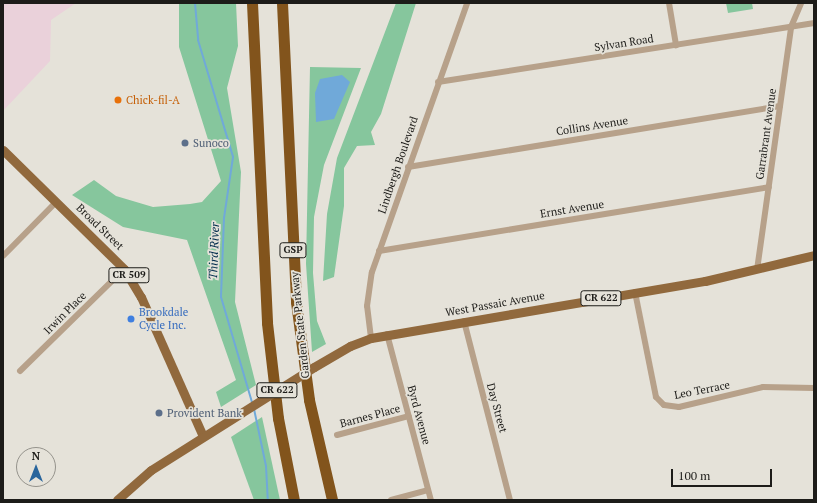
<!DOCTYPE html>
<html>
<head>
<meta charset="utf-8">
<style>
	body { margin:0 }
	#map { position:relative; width:817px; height:503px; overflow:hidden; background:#e5e2d9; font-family:"PT Serif",serif }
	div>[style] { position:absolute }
	.commercial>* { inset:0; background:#ead1da }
	.green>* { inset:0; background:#86c69d }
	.water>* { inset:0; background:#70a9d9 }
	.stream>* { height:2px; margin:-1px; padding:0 1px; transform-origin:1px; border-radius:1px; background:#70a9d9 }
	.street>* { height:6px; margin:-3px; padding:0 3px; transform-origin:3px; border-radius:3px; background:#b7a18a }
	.primary>* { height:9px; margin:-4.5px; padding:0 4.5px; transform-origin:4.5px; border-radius:4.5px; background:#91693d }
	.highway>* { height:11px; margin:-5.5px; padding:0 5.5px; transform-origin:5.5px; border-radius:5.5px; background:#82541c }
	.primary-bridge>* { height:9px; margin:-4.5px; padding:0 4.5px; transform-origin:4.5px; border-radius:4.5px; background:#91693d }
	.dots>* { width:11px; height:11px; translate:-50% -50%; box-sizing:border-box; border:2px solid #e5e2d9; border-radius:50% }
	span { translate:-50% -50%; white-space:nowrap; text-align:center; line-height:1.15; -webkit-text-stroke:3.5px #e5e2d9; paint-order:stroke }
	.shield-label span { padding:1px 3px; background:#e5e2d9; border:1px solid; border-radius:3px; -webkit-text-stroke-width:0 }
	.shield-label { font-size:10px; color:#1d1c19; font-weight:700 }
	.street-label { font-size:11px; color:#1d1c19 }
	.food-label { font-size:11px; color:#c56008 }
	.left { translate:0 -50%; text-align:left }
	.service-label { font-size:11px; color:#4e5e75 }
	.shop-label { font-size:11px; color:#366cbe }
	.water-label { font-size:12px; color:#002c4c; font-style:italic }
	.frame { position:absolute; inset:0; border:4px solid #1d1c19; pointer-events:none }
	.north { position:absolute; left:16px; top:447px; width:40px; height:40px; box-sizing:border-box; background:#e5e2d9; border:1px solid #95938c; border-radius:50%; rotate:0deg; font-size:11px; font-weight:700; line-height:16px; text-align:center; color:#1d1c19 }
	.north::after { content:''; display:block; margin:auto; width:14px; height:18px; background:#29659c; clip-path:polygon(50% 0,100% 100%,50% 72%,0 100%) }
	.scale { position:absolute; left:671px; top:469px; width:101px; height:18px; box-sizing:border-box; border:2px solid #1d1c19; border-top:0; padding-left:5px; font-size:12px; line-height:14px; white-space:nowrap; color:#1d1c19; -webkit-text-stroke:3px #e5e2d9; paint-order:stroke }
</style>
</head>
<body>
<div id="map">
	<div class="commercial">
		<i style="clip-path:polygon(3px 3px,76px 3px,51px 20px,50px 61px,3px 111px)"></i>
	</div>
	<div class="green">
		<i style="clip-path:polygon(179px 3px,236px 3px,238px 46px,227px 88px,241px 172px,235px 302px,256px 385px,221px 407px,216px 392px,236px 380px,187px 240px,123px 227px,72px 195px,94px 180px,116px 196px,153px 207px,190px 204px,202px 202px,221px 181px,179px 47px)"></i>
		<i style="clip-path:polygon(396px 3px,416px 3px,381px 114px,371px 132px,375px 145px,357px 146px,344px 168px,344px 206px,334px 277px,323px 281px,327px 214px,337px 158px)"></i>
		<i style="clip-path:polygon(726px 3px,752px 3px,753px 9px,728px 13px)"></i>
		<i style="clip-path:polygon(310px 67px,361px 68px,324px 165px,314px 217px,313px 273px,317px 321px,326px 344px,312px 352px,306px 264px)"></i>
		<i style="clip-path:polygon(262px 417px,280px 500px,254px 500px,231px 437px)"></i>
	</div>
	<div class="water">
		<i style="clip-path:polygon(342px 75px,350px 82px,334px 119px,316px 122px,315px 93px,320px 79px)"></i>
	</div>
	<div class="stream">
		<i style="left:195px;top:3px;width:37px;rotate:85deg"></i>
		<i style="left:198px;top:40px;width:122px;rotate:73.3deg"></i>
		<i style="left:233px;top:157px;width:62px;rotate:98.4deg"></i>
		<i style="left:224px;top:218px;width:79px;rotate:92.2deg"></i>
		<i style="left:221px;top:297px;width:109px;rotate:73.6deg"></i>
		<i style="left:254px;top:409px;width:58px;rotate:78.1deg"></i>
		<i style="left:266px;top:466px;width:34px;rotate:87deg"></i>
	</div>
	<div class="street">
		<i style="left:669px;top:3px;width:43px;rotate:80.5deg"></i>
		<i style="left:438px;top:82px;width:381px;rotate:-8.9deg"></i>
		<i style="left:408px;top:167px;width:377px;rotate:-9.3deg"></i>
		<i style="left:379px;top:251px;width:395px;rotate:-9.3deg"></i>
		<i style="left:3px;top:256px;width:76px;rotate:-45.5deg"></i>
		<i style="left:757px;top:270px;width:245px;rotate:-82deg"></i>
		<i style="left:791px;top:27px;width:26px;rotate:-67deg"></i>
		<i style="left:635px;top:292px;width:107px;rotate:78.7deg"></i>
		<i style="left:656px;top:397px;width:11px;rotate:45deg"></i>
		<i style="left:664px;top:405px;width:15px;rotate:8deg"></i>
		<i style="left:679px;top:407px;width:86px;rotate:-13.4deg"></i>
		<i style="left:763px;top:387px;width:51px;rotate:1.1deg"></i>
		<i style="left:464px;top:321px;width:185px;rotate:75.6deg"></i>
		<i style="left:387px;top:334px;width:172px;rotate:75.2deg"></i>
		<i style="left:371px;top:338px;width:32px;rotate:-97deg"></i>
		<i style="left:367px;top:306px;width:34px;rotate:-82deg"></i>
		<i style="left:372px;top:272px;width:285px;rotate:-70.5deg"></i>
		<i style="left:20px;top:371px;width:146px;rotate:-44.4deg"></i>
		<i style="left:337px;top:435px;width:74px;rotate:-14.8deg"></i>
		<i style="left:391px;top:500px;width:38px;rotate:-15deg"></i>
	</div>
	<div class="primary">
		<i style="left:3px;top:150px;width:170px;rotate:44.5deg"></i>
		<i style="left:124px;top:269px;width:33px;rotate:59deg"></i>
		<i style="left:141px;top:297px;width:152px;rotate:66deg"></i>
		<i style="left:314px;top:367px;width:42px;rotate:-30.3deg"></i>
		<i style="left:350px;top:346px;width:22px;rotate:-21deg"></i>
		<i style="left:371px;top:338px;width:339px;rotate:-9.7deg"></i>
		<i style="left:705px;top:281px;width:112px;rotate:-13.4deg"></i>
		<i style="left:117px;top:500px;width:45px;rotate:-41.4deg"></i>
		<i style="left:151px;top:470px;width:107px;rotate:-32.3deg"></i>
	</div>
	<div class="highway">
		<i style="left:252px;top:3px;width:320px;rotate:87.3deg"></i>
		<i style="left:267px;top:323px;width:96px;rotate:83.4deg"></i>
		<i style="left:278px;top:418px;width:84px;rotate:79deg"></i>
		<i style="left:282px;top:3px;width:299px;rotate:87.3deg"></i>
		<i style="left:296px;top:302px;width:99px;rotate:82.4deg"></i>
		<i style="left:309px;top:400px;width:103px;rotate:77deg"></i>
	</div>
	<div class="primary-bridge">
		<i style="left:241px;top:413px;width:86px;rotate:-32.2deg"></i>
	</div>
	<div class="dots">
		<i style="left:118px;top:100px;background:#e8710a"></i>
		<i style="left:185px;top:143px;background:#5c6f8a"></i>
		<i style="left:131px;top:319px;background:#3f7fe0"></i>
		<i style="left:159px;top:413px;background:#5c6f8a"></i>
	</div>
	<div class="shield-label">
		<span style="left:293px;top:250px">GSP</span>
		<span style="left:129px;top:275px">CR 509</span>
		<span style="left:601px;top:298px">CR 622</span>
		<span style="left:277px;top:390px">CR 622</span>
	</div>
	<div class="street-label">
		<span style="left:624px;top:43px;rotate:-9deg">Sylvan Road</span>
		<span style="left:592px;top:126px;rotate:-9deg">Collins Avenue</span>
		<span style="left:766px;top:134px;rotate:-82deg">Garrabrant Avenue</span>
		<span style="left:398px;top:165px;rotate:-71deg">Lindbergh Boulevard</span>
		<span style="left:572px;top:209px;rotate:-9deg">Ernst Avenue</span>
		<span style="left:100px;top:227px;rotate:44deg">Broad Street</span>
		<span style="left:495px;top:304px;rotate:-10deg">West Passaic Avenue</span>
		<span style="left:65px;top:313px;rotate:-45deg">Irwin Place</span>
		<span style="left:300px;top:325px;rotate:-96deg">Garden State Parkway</span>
		<span style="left:702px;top:390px;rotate:-11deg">Leo Terrace</span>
		<span style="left:497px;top:408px;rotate:75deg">Day Street</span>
		<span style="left:419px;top:415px;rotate:75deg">Byrd Avenue</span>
		<span style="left:370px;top:416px;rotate:-15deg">Barnes Place</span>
	</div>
	<div class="food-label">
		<span class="left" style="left:126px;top:100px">Chick-fil-A</span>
	</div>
	<div class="service-label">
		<span class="left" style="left:193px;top:143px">Sunoco</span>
		<span class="left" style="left:167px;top:413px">Provident Bank</span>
	</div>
	<div class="shop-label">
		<span class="left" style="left:139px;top:319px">Brookdale<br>Cycle Inc.</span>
	</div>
	<div class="water-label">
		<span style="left:214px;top:251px;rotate:-88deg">Third River</span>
	</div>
	<div class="frame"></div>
	<div class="north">N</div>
	<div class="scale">100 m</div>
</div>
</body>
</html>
